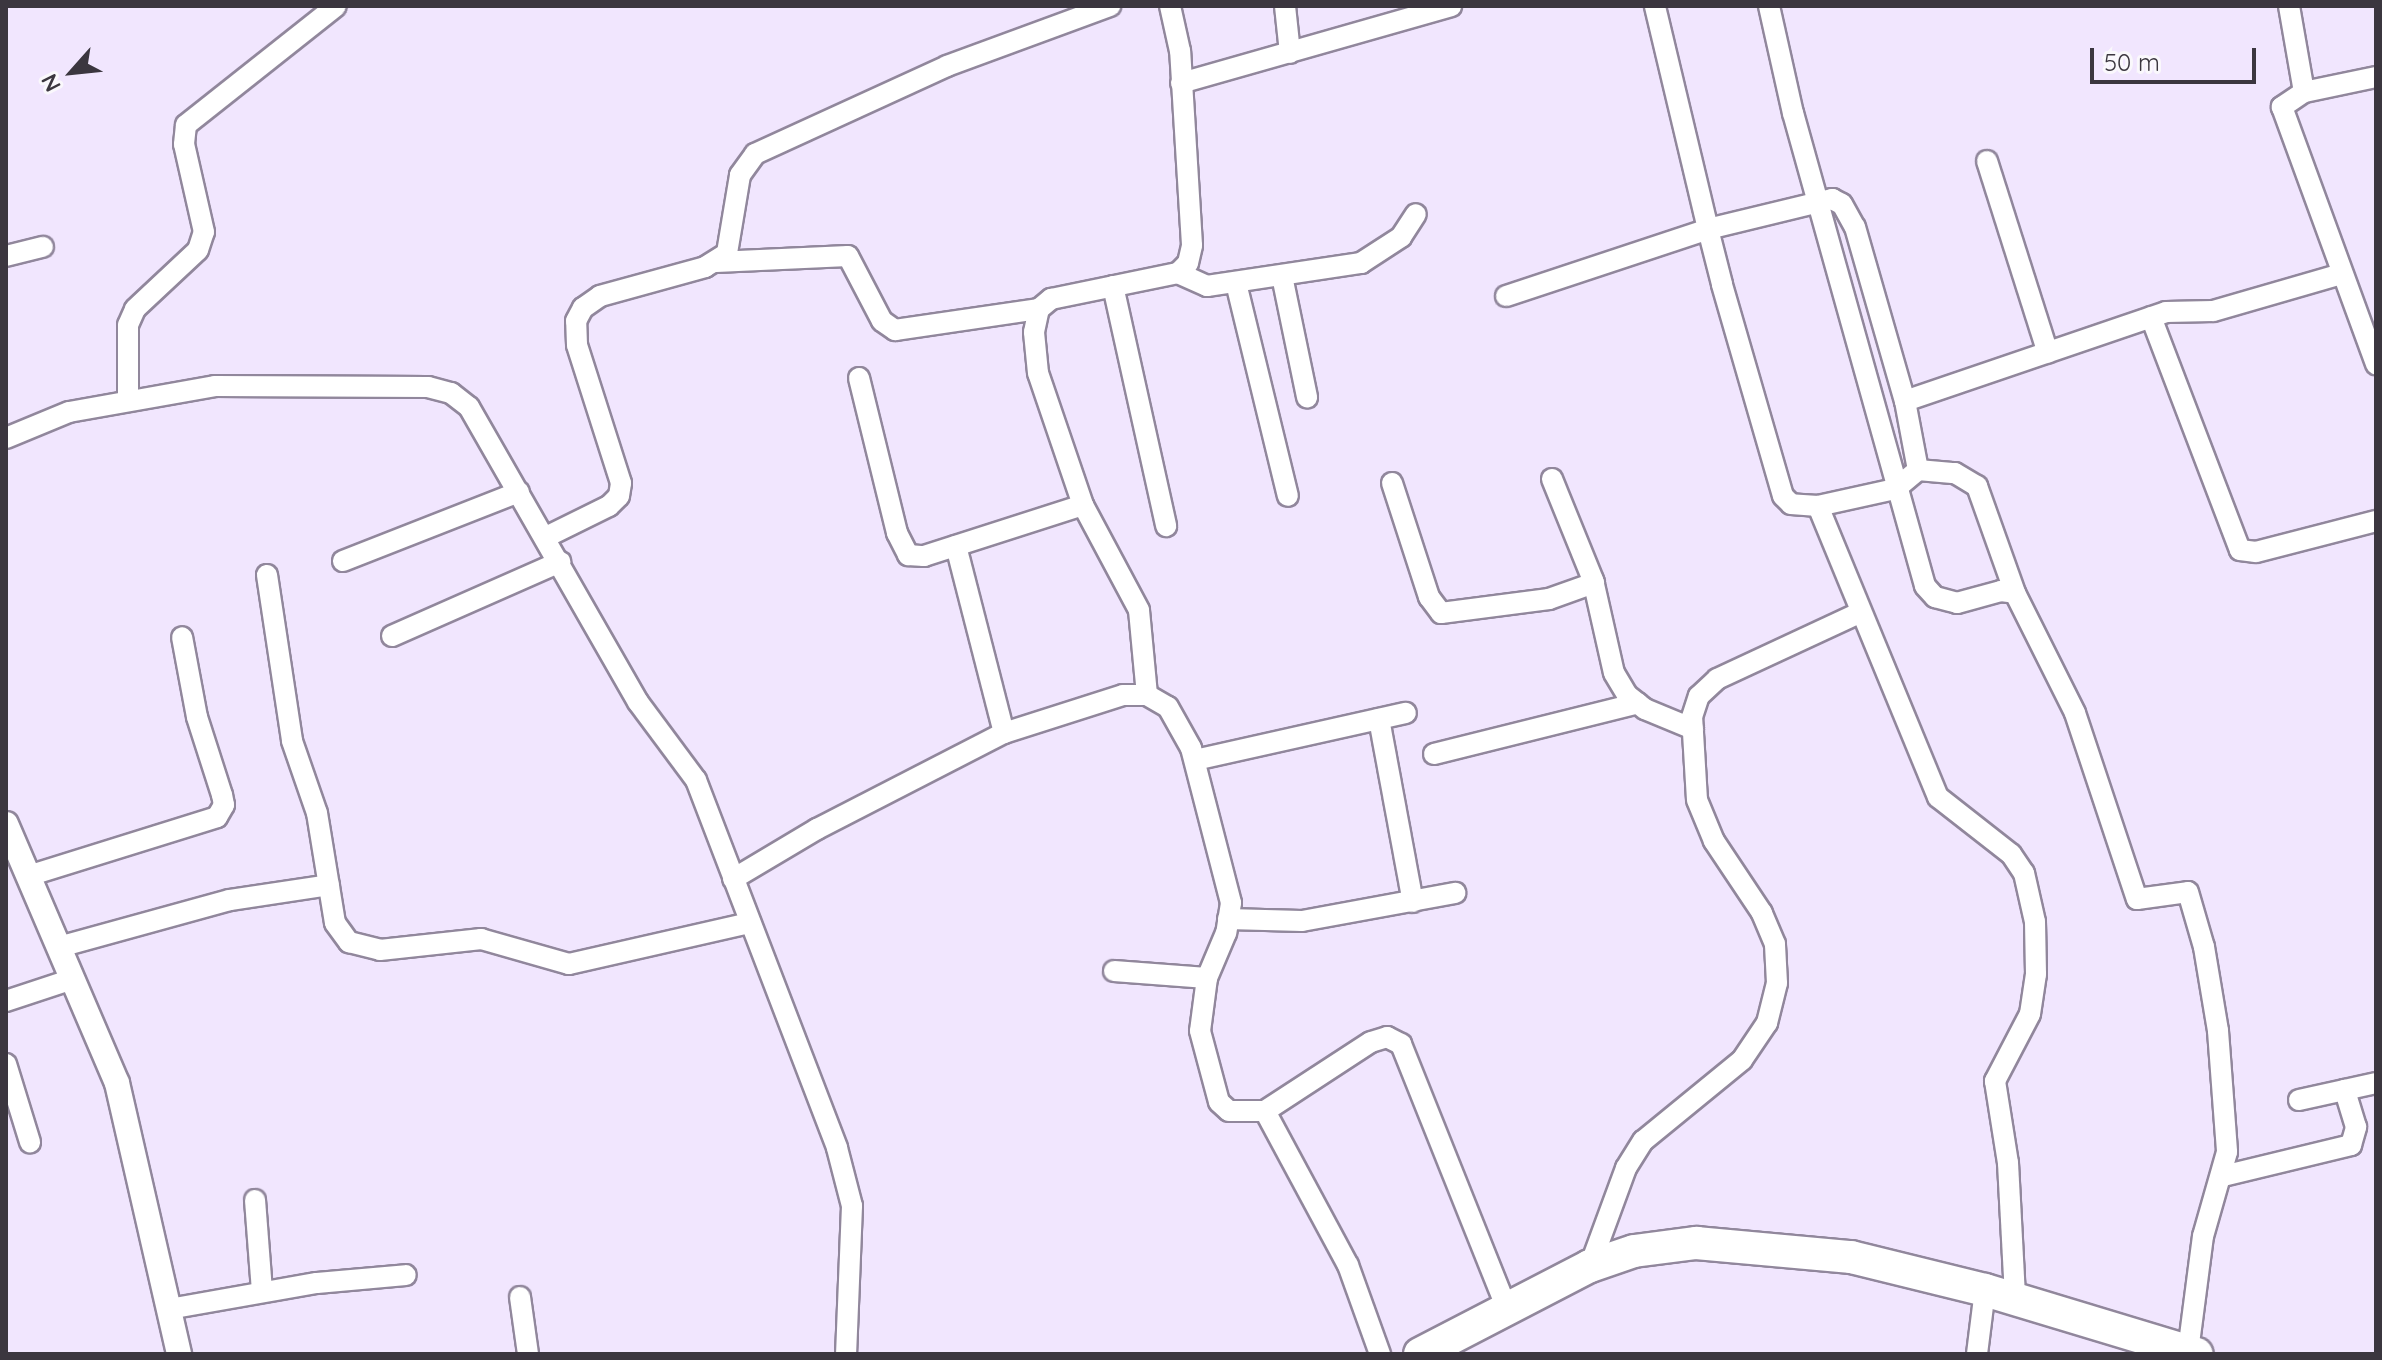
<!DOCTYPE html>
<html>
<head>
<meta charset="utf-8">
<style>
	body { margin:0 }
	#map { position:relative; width:2382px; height:1360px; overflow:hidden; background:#f1e6fe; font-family:Quicksand,sans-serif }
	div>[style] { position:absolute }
	.roads { filter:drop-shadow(2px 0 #91879c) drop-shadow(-2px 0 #91879c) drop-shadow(0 2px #91879c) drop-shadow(0 -2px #91879c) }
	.minor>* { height:20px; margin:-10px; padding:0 10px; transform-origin:10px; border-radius:10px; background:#fff }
	.tertiary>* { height:24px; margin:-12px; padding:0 12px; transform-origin:12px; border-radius:12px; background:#fff }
	.primary>* { height:32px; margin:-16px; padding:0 16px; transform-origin:16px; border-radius:16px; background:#fff }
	span { translate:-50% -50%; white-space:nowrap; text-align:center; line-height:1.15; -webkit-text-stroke:7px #faf8fc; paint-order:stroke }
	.frame { position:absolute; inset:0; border:8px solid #3b363f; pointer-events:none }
	.north { position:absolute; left:32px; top:32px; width:80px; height:80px; -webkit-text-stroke:6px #faf8fc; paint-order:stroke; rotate:243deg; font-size:22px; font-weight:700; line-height:32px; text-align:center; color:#3b363f }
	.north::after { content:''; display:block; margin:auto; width:28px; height:36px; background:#3b363f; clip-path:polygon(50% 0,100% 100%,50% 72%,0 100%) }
	.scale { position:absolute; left:2090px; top:48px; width:166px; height:36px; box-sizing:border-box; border:4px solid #3b363f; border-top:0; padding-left:10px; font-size:24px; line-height:28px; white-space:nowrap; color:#3b363f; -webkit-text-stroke:6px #faf8fc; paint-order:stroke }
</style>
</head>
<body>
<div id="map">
	<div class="roads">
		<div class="minor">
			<i style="left:1285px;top:6px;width:47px;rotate:83.9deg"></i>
			<i style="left:1769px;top:6px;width:110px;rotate:77.4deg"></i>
			<i style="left:1793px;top:113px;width:491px;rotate:74.4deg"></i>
			<i style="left:1925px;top:586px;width:15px;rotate:48deg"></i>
			<i style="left:1935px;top:597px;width:23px;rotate:15deg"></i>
			<i style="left:1957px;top:603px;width:46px;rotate:-15.3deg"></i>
			<i style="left:2001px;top:591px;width:14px;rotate:8deg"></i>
			<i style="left:2015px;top:593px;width:134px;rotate:63.4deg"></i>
			<i style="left:2075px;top:713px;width:196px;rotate:71.6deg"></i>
			<i style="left:2137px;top:899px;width:51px;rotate:-7.8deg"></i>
			<i style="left:2188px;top:892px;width:57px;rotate:73.8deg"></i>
			<i style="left:2204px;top:947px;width:85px;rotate:80.5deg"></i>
			<i style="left:2218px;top:1031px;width:121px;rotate:85.7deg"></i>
			<i style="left:2227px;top:1152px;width:87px;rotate:105.9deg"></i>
			<i style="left:2203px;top:1236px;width:116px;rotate:97.4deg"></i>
			<i style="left:2289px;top:6px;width:87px;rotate:80.1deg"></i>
			<i style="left:2376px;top:77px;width:74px;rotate:168.2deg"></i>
			<i style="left:2304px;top:92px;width:27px;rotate:146deg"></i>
			<i style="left:2282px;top:107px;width:274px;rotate:69.9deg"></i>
			<i style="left:1181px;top:83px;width:281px;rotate:-15.9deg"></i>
			<i style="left:1987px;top:161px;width:201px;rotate:72.4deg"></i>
			<i style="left:6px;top:256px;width:38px;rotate:-14deg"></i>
			<i style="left:716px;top:262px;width:132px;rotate:-2.6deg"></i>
			<i style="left:848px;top:256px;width:73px;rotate:62.4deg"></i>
			<i style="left:882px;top:321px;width:16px;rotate:35deg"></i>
			<i style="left:895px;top:330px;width:146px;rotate:-8.3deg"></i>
			<i style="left:1178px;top:273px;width:32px;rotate:24deg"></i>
			<i style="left:1207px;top:286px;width:156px;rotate:-8.5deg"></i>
			<i style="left:1361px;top:263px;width:48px;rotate:-33deg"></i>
			<i style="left:1401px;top:237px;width:27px;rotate:-57deg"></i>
			<i style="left:1282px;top:276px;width:124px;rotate:78.3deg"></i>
			<i style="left:1236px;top:283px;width:219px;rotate:76.3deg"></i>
			<i style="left:1113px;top:286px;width:246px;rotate:77.5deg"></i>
			<i style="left:1506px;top:296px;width:213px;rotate:-18.3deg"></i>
			<i style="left:1708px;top:229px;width:128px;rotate:-13.6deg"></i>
			<i style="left:1832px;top:199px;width:11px;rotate:27deg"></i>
			<i style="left:1842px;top:204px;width:26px;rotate:61deg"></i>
			<i style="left:1855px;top:227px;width:181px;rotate:74deg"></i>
			<i style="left:1905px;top:401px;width:70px;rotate:79.3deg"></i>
			<i style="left:1918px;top:470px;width:30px;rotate:140deg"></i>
			<i style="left:1895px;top:489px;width:79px;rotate:167.6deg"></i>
			<i style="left:1818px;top:506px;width:27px;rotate:-176deg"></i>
			<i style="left:1791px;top:504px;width:11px;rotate:-135deg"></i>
			<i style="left:1783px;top:496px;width:221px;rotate:-106.1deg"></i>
			<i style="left:1722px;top:284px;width:57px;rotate:-104.3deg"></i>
			<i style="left:1708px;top:229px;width:229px;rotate:-103.4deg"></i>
			<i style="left:2151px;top:317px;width:249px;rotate:69.1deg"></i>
			<i style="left:2240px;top:550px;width:16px;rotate:7deg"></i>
			<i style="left:2256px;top:552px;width:124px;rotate:-14.5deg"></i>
			<i style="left:859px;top:378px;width:160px;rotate:76.2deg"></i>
			<i style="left:897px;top:533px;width:25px;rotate:63deg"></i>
			<i style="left:908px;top:555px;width:16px;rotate:4deg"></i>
			<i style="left:924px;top:556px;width:167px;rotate:-17.8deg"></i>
			<i style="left:128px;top:400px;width:75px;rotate:-90deg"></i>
			<i style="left:128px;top:325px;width:17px;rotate:-66deg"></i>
			<i style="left:135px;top:309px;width:86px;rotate:-43.1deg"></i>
			<i style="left:198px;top:250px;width:19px;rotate:-72deg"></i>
			<i style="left:204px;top:232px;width:90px;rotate:-102.8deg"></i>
			<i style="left:184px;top:144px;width:19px;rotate:-84deg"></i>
			<i style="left:186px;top:125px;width:191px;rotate:-38.4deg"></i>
			<i style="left:1905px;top:401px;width:276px;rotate:-18.8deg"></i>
			<i style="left:2166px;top:312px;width:47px;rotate:-1.2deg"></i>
			<i style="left:2213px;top:311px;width:133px;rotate:-16.1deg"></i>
			<i style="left:6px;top:438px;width:68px;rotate:-22.4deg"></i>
			<i style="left:69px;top:412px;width:148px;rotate:-10.1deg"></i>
			<i style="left:215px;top:386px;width:213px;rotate:0.3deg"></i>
			<i style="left:428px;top:387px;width:24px;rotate:15deg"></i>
			<i style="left:451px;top:393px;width:23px;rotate:38deg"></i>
			<i style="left:469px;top:407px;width:340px;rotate:60.2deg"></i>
			<i style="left:638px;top:702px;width:97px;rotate:53.4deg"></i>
			<i style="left:696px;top:780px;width:394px;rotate:69deg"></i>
			<i style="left:837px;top:1148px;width:60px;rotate:75.5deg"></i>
			<i style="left:852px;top:1206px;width:148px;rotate:92.3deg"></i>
			<i style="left:1918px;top:470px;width:37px;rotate:5deg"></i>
			<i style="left:1955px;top:473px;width:26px;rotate:31deg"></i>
			<i style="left:1977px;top:486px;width:114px;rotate:70.4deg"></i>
			<i style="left:1552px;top:479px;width:109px;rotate:67.9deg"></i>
			<i style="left:1593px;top:580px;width:95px;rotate:77.3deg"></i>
			<i style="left:1614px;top:673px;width:26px;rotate:59deg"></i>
			<i style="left:1627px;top:695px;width:23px;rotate:38deg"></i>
			<i style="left:1645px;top:709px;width:52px;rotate:22.6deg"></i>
			<i style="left:1392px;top:483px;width:120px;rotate:72deg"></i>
			<i style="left:1429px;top:597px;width:20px;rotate:53deg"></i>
			<i style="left:1441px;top:613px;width:109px;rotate:-7.4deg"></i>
			<i style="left:1549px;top:599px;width:48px;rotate:-19.6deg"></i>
			<i style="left:1818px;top:506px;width:315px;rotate:67.6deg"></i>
			<i style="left:1938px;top:797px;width:93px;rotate:38deg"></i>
			<i style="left:2011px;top:854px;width:23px;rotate:56deg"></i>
			<i style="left:2024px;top:873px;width:50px;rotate:77.3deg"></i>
			<i style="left:2035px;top:922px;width:52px;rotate:88.9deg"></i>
			<i style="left:2036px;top:974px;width:40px;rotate:98.5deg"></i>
			<i style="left:2030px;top:1014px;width:76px;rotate:117.6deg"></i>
			<i style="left:1995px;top:1081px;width:83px;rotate:81deg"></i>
			<i style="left:2008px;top:1163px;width:135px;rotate:87deg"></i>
			<i style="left:546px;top:537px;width:70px;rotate:-26.2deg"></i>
			<i style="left:609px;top:506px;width:14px;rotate:-45deg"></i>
			<i style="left:619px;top:496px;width:13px;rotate:-81deg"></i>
			<i style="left:621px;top:483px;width:145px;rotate:-107.7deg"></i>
			<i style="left:577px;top:345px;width:24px;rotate:-92deg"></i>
			<i style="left:576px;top:321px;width:15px;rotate:-62deg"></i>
			<i style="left:583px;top:308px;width:21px;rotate:-35deg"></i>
			<i style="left:600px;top:296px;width:109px;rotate:-15.4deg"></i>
			<i style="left:705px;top:267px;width:26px;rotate:-32deg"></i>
			<i style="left:727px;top:253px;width:79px;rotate:-80.5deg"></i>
			<i style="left:740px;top:175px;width:26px;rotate:-54deg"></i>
			<i style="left:755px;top:154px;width:211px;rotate:-24.6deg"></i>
			<i style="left:947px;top:66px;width:174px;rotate:-20.2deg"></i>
			<i style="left:956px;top:546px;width:193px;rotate:75.6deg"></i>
			<i style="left:343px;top:561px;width:189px;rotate:-21.4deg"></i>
			<i style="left:267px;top:575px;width:168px;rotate:81.4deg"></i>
			<i style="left:292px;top:741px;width:76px;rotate:70.9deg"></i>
			<i style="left:317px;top:813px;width:111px;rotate:80.7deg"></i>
			<i style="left:335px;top:923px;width:24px;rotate:54deg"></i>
			<i style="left:349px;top:942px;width:32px;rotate:14deg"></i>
			<i style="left:380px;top:950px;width:102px;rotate:-6.2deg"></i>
			<i style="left:481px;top:939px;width:91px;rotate:15.9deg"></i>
			<i style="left:569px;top:964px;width:186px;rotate:-12.8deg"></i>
			<i style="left:392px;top:636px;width:184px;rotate:-23.8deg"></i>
			<i style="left:1147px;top:695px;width:85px;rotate:-95.4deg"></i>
			<i style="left:1139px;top:610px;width:119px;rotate:-118.1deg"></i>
			<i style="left:1083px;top:505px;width:139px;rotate:-108.8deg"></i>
			<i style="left:1038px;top:373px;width:41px;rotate:-95.6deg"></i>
			<i style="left:1034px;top:332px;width:24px;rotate:-78deg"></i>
			<i style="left:1039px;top:309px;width:16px;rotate:-40deg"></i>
			<i style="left:1051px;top:299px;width:130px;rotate:-11.6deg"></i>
			<i style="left:1178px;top:273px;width:14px;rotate:-45deg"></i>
			<i style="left:1188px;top:263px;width:18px;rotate:-77deg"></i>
			<i style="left:1192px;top:245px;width:194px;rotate:-93.5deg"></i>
			<i style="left:1180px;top:51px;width:46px;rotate:-102.5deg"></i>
			<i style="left:1379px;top:719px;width:186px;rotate:79.5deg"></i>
			<i style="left:1434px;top:754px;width:210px;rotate:-14deg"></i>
			<i style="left:1195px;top:760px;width:216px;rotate:-12.6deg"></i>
			<i style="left:28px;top:876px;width:198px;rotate:-17.3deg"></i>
			<i style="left:217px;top:817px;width:14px;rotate:-60deg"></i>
			<i style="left:224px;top:805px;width:10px;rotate:-101deg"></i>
			<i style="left:222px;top:795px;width:82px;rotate:-107.8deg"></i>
			<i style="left:197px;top:717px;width:81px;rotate:-100.6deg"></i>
			<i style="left:733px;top:879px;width:98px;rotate:-30.8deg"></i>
			<i style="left:817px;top:829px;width:210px;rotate:-27.2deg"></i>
			<i style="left:1004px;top:733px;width:125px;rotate:-17.7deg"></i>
			<i style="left:1123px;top:695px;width:24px"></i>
			<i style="left:1147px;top:695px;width:24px;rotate:30deg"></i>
			<i style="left:1168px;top:707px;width:47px;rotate:60.7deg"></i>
			<i style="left:1191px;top:748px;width:160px;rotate:75.5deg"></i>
			<i style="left:1231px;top:903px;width:30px;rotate:99deg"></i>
			<i style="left:1226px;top:933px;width:49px;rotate:112.9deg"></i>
			<i style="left:1207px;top:978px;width:53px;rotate:97.5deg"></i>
			<i style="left:1200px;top:1031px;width:73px;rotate:75deg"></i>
			<i style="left:1219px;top:1102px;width:13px;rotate:42deg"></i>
			<i style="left:1229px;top:1111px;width:36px"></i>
			<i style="left:1265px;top:1111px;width:126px;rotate:-33.1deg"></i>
			<i style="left:1371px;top:1042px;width:17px;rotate:-17deg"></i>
			<i style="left:1387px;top:1037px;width:16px;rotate:27deg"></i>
			<i style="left:1401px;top:1044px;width:285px;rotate:68.2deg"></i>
			<i style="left:1228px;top:919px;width:74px;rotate:1.5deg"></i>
			<i style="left:1302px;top:921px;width:156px;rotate:-10.4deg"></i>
			<i style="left:59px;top:947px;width:177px;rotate:-15.4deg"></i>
			<i style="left:230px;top:900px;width:100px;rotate:-8.6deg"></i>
			<i style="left:1114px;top:971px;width:93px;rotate:4.3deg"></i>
			<i style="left:6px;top:1001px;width:71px;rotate:-18.2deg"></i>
			<i style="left:6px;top:1064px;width:82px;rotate:72.9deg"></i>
			<i style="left:2299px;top:1100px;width:79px;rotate:-12.4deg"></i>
			<i style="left:1265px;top:1111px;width:175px;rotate:61.7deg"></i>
			<i style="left:1348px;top:1265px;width:95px;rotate:70.2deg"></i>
			<i style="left:2223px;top:1176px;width:132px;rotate:-13.6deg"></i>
			<i style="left:2351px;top:1145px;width:19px;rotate:-74deg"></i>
			<i style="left:2356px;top:1127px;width:39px;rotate:-107deg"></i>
			<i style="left:255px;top:1200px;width:92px;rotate:85.6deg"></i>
			<i style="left:1590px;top:1266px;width:104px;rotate:-69.8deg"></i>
			<i style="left:1626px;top:1168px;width:32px;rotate:-58deg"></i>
			<i style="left:1643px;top:1141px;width:128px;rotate:-39.3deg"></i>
			<i style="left:1742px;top:1060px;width:45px;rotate:-56deg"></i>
			<i style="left:1767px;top:1023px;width:41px;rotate:-76deg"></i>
			<i style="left:1777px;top:983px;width:39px;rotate:-93deg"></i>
			<i style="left:1775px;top:944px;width:34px;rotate:-113deg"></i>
			<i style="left:1762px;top:913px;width:87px;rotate:-123.7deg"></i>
			<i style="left:1714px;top:841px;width:44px;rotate:-112.5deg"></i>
			<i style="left:1697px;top:800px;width:83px;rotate:-93.4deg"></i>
			<i style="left:1692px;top:717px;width:22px;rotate:-72deg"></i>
			<i style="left:1699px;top:696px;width:25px;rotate:-43deg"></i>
			<i style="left:1717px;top:679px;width:157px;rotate:-24.9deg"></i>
			<i style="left:520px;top:1297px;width:58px;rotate:82deg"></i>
			<i style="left:169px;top:1309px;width:150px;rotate:-10deg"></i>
			<i style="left:317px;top:1283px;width:89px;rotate:-5.1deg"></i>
			<i style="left:1977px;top:1354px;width:64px;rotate:-82.9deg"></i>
		</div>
		<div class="tertiary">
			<i style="left:6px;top:824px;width:282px;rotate:66.8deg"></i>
			<i style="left:117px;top:1083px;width:278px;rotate:77.1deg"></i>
		</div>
		<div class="primary">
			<i style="left:1420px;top:1354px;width:191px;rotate:-27.4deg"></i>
			<i style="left:1590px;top:1266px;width:46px;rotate:-18.8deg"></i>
			<i style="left:1634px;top:1251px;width:63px;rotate:-7.4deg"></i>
			<i style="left:1696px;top:1243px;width:156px;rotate:5.2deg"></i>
			<i style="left:1851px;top:1257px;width:138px;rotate:13.8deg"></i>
			<i style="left:1985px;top:1290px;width:221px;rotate:16.8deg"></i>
		</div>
	</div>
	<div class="frame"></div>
	<div class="north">N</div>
	<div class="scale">50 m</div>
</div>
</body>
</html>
